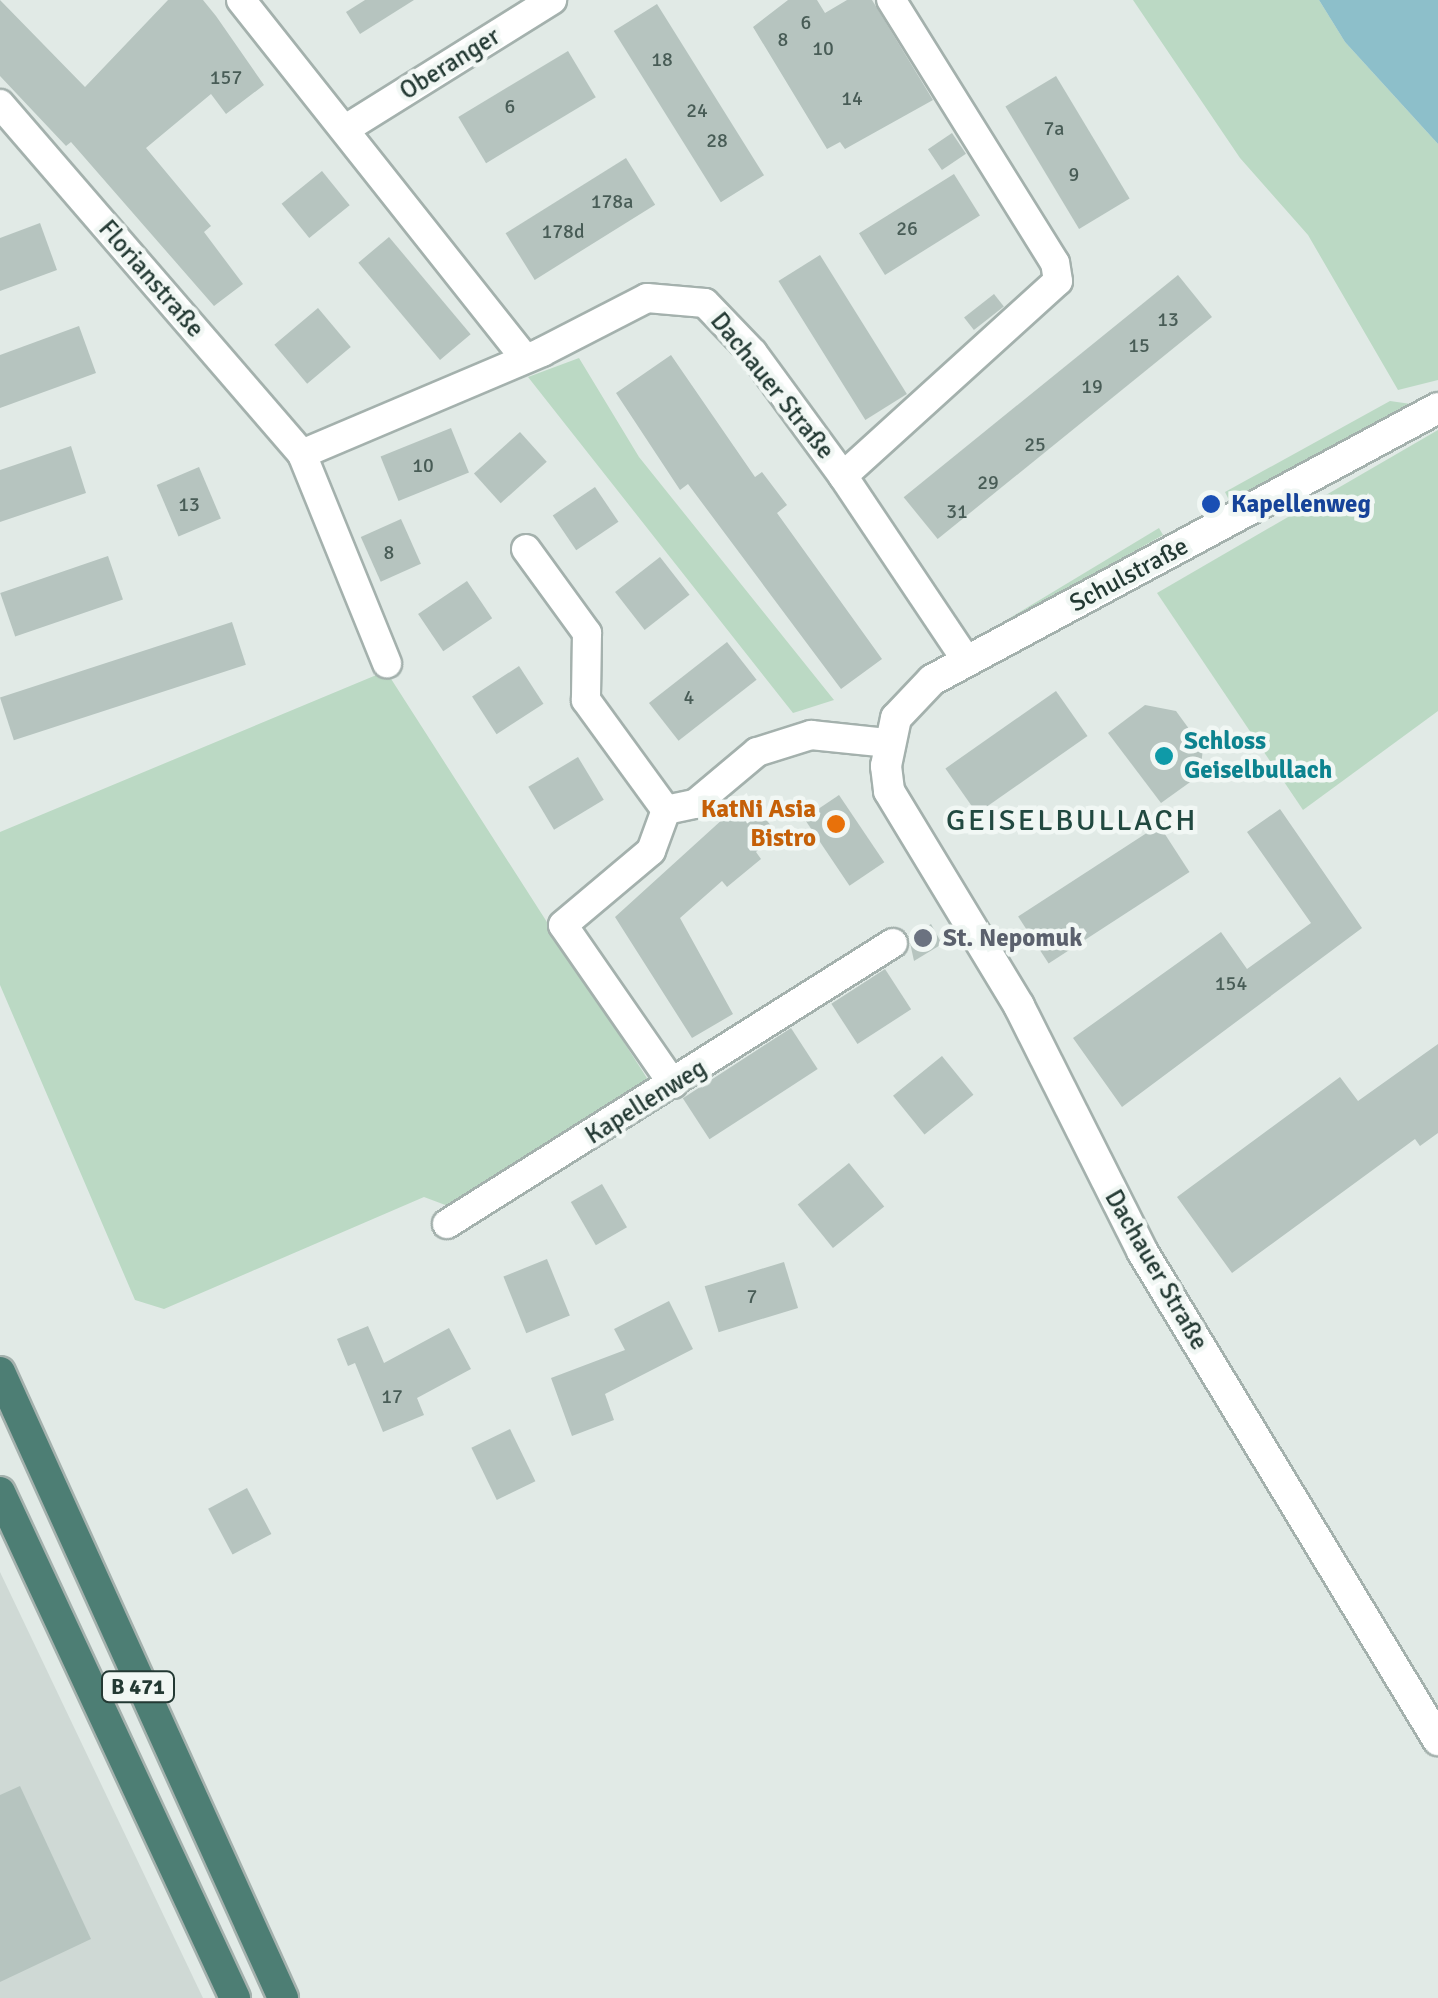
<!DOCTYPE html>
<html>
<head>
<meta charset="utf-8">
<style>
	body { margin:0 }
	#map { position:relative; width:1438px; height:1998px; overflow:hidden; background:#e1eae6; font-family:Signika,sans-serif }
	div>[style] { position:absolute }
	.built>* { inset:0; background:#cfd9d5 }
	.green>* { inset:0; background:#bbd9c4 }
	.water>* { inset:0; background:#8dbfca }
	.building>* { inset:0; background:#b6c4bf; transform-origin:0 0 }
	.roads { filter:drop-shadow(2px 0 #a4b1ad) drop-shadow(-2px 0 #a4b1ad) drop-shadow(0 2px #a4b1ad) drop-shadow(0 -2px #a4b1ad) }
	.minor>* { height:28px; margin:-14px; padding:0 14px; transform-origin:14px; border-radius:14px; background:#fff }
	.tertiary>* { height:30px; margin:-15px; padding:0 15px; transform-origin:15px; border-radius:15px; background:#fff }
	.trunk>* { height:30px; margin:-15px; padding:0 15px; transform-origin:15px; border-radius:15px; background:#4d7e74 }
	.dots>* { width:28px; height:28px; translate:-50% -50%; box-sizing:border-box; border:5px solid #f1f7f4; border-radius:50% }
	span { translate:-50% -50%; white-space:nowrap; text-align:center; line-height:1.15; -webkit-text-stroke:9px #f1f7f4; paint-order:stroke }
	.number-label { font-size:20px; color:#485c56 }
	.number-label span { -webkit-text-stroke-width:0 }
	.shield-label span { padding:2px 8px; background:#f1f7f4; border:2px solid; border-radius:8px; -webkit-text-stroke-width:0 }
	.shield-label { font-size:22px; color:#233933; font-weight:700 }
	.street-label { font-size:25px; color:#233933 }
	.transit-label { font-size:25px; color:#164399; font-weight:700 }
	.left { translate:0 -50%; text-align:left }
	.culture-label { font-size:25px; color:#0d838f; font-weight:700 }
	.food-label { font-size:25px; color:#c56008; font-weight:700 }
	.right { translate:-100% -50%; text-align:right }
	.worship-label { font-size:25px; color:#5b616d; font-weight:700 }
	.quarter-label { font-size:30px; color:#214940; letter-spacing:2.5px }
</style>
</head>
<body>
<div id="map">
	<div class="built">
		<i style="clip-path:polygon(0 1572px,203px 1998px,0 1998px)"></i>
	</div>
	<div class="green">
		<i style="clip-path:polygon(1133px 0,1319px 0,1345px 42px,1438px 144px,1438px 380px,1398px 390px,1308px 235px,1240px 158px)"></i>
		<i style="clip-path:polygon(579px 358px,639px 457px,834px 700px,793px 713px,528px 377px)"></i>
		<i style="clip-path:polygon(1390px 401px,1418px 405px,1230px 502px,1225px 492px)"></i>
		<i style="clip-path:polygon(1438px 430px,1438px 711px,1303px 810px,1157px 593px)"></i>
		<i style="clip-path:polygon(1159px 528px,1163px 535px,999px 628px,998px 625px)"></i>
		<i style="clip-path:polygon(386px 671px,652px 1086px,456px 1209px,424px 1197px,164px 1309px,135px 1300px,0 985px,0 832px)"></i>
	</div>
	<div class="water">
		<i style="clip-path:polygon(1319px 0,1438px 0,1438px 144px,1345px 42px)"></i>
	</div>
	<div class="building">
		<i style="clip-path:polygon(0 0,85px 87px,168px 0,203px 0,216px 16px,264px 85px,226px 114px,211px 94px,146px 148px,211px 226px,204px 232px,243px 284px,214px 306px,71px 142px,66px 146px,0 76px)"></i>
		<i style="clip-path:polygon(365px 0,414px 0,360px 34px,346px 12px)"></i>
		<i style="clip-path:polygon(788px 0,817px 0,825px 13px,847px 0,872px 0,933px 100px,845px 149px,840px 142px,827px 149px,753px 27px)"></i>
		<i style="left:657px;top:4px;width:202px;height:51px;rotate:58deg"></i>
		<i style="left:568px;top:51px;width:54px;height:128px;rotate:59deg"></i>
		<i style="left:1056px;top:76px;width:143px;height:59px;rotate:59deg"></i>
		<i style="left:952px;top:133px;width:25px;height:29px;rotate:56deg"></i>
		<i style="left:626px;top:158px;width:55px;height:142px;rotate:58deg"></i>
		<i style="left:322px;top:171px;width:44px;height:52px;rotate:51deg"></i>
		<i style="left:954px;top:174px;width:49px;height:112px;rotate:58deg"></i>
		<i style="clip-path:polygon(40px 223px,57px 270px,0 291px,0 238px)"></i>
		<i style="left:389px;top:237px;width:127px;height:40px;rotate:50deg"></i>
		<i style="left:820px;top:255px;width:164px;height:49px;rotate:58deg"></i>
		<i style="left:1178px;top:275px;width:54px;height:353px;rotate:51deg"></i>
		<i style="left:994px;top:294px;width:16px;height:38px;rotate:52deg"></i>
		<i style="left:318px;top:308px;width:51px;height:57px;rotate:50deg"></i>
		<i style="clip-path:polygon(79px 326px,96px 373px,0 408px,0 355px)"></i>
		<i style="clip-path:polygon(671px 355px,755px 477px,762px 472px,787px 505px,777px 513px,882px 659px,841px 689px,688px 484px,680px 490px,616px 393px)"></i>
		<i style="left:451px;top:428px;width:48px;height:76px;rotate:68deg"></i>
		<i style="left:520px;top:432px;width:40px;height:62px;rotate:48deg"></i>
		<i style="clip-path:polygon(71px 446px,86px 493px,0 522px,0 470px)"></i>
		<i style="left:199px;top:467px;width:56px;height:46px;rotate:67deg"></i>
		<i style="left:595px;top:487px;width:42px;height:51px;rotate:56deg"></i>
		<i style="left:401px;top:519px;width:49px;height:44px;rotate:66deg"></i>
		<i style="left:108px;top:556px;width:46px;height:114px;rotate:71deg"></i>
		<i style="left:660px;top:557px;width:48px;height:57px;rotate:52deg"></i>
		<i style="left:467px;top:581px;width:45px;height:59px;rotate:56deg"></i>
		<i style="left:232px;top:622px;width:45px;height:244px;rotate:72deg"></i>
		<i style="left:727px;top:642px;width:48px;height:99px;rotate:52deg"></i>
		<i style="left:519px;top:666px;width:45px;height:56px;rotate:57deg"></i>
		<i style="left:1056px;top:691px;width:55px;height:135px;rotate:55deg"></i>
		<i style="clip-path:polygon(1145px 705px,1176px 711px,1203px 748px,1200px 775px,1161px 803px,1108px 733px)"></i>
		<i style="left:578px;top:757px;width:50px;height:58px;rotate:59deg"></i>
		<i style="left:839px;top:795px;width:81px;height:42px;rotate:56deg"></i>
		<i style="clip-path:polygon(746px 798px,777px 832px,756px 852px,761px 859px,727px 887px,722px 881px,680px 918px,733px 1014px,692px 1038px,615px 917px)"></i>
		<i style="clip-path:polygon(1280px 809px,1362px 928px,1122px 1107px,1073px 1038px,1221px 932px,1247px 969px,1311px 923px,1247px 832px)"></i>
		<i style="left:1159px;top:825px;width:56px;height:168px;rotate:57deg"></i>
		<i style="clip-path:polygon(931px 924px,942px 944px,914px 961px,909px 938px)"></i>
		<i style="left:885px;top:969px;width:48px;height:64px;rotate:57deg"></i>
		<i style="left:791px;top:1028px;width:49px;height:129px;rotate:57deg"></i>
		<i style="clip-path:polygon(1438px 1044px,1438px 1133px,1420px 1146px,1415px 1139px,1232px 1273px,1177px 1197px,1340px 1077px,1358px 1101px)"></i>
		<i style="left:942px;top:1056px;width:50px;height:63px;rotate:51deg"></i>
		<i style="left:849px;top:1163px;width:56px;height:66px;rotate:51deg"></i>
		<i style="left:602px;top:1184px;width:50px;height:36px;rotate:60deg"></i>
		<i style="left:547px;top:1259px;width:61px;height:47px;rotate:68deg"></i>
		<i style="left:784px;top:1262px;width:48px;height:83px;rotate:73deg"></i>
		<i style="clip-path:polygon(669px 1301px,693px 1349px,605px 1394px,614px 1420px,572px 1436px,551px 1378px,625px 1350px,614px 1329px)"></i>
		<i style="clip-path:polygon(368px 1326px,384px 1363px,449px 1328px,471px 1369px,417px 1398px,424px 1415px,383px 1432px,355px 1363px,348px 1366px,337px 1339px)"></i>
		<i style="left:510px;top:1429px;width:58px;height:43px;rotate:64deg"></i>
		<i style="left:247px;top:1488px;width:52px;height:44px;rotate:62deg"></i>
		<i style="clip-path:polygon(20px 1786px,91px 1939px,0 1982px,0 1795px)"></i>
	</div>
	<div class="roads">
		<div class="minor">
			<i style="left:241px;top:0;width:457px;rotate:51.6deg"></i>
			<i style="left:0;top:104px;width:462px;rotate:49.2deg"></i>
			<i style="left:302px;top:454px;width:226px;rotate:67.9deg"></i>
			<i style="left:347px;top:128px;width:242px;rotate:-32deg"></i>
			<i style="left:302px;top:454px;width:261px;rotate:-23deg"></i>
			<i style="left:542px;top:352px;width:118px;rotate:-27.2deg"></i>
			<i style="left:647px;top:298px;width:58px;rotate:4.9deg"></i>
			<i style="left:705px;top:303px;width:69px;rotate:46.2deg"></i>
			<i style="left:753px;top:353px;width:152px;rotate:53.8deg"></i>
			<i style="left:843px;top:476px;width:223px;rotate:56.2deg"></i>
			<i style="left:843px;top:476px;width:290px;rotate:-42.2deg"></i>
			<i style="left:1058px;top:281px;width:18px;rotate:-99deg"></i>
			<i style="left:1055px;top:263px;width:310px;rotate:-121.9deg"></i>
			<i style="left:526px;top:549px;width:104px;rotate:54deg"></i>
			<i style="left:587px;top:633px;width:67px;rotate:90.9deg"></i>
			<i style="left:586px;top:700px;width:136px;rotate:54deg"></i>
			<i style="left:673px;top:1084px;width:193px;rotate:-124.7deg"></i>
			<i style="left:563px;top:925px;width:115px;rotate:-40.1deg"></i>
			<i style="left:651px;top:851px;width:44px;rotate:-69.9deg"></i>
			<i style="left:666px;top:810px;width:30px;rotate:-12deg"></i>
			<i style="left:695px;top:804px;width:81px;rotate:-40deg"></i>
			<i style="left:757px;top:752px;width:57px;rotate:-17.5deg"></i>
			<i style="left:811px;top:735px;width:76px;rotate:6deg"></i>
			<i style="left:447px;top:1224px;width:527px;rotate:-32.21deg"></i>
		</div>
		<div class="tertiary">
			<i style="left:1438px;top:408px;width:574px;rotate:151.74deg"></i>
			<i style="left:932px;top:680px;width:52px;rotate:133.5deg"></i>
			<i style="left:896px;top:718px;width:49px;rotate:101.8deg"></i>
			<i style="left:886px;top:766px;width:25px;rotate:83deg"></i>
			<i style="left:889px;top:791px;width:251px;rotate:58.8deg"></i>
			<i style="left:1019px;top:1006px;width:274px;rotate:63.3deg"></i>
			<i style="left:1142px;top:1251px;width:572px;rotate:58.81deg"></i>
		</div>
		<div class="trunk">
			<i style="left:0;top:1372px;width:687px;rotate:65.67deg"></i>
			<i style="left:0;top:1492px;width:558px;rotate:65.09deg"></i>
		</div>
	</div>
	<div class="dots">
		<i style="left:1211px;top:504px;background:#1a4fb4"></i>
		<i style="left:1164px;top:756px;background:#0f9aa8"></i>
		<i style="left:836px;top:824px;background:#e8710a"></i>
		<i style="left:923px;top:938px;background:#6b7280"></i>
	</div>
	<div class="number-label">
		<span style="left:806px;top:22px">6</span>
		<span style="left:783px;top:39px">8</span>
		<span style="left:823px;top:48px">10</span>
		<span style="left:662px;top:59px">18</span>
		<span style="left:226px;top:77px">157</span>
		<span style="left:852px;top:98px">14</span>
		<span style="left:510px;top:106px">6</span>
		<span style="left:697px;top:110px">24</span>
		<span style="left:1054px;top:128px">7a</span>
		<span style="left:717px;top:140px">28</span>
		<span style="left:1074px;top:174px">9</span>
		<span style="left:612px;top:201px">178a</span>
		<span style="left:907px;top:228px">26</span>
		<span style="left:563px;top:231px">178d</span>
		<span style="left:1168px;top:319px">13</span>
		<span style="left:1139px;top:345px">15</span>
		<span style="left:1092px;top:386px">19</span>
		<span style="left:1035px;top:444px">25</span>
		<span style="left:423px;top:465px">10</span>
		<span style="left:988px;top:482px">29</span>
		<span style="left:189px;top:504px">13</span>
		<span style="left:957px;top:511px">31</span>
		<span style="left:389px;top:552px">8</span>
		<span style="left:689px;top:697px">4</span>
		<span style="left:1231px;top:983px">154</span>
		<span style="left:752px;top:1296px">7</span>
		<span style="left:392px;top:1396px">17</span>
	</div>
	<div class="shield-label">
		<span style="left:138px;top:1687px">B 471</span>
	</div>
	<div class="street-label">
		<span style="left:450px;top:64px;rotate:-32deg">Oberanger</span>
		<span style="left:151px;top:279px;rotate:49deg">Florianstraße</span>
		<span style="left:772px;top:386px;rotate:51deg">Dachauer Straße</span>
		<span style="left:1129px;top:575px;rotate:-28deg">Schulstraße</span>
		<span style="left:646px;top:1102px;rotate:-32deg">Kapellenweg</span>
		<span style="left:1156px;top:1270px;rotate:60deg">Dachauer Straße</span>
	</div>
	<div class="transit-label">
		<span class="left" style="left:1231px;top:504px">Kapellenweg</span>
	</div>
	<div class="culture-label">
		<span class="left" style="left:1184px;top:756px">Schloss<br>Geiselbullach</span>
	</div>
	<div class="food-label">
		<span class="right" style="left:816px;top:824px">KatNi Asia<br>Bistro</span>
	</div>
	<div class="worship-label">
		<span class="left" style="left:943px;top:938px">St. Nepomuk</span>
	</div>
	<div class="quarter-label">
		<span style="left:1072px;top:821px">GEISELBULLACH</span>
	</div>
</div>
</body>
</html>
